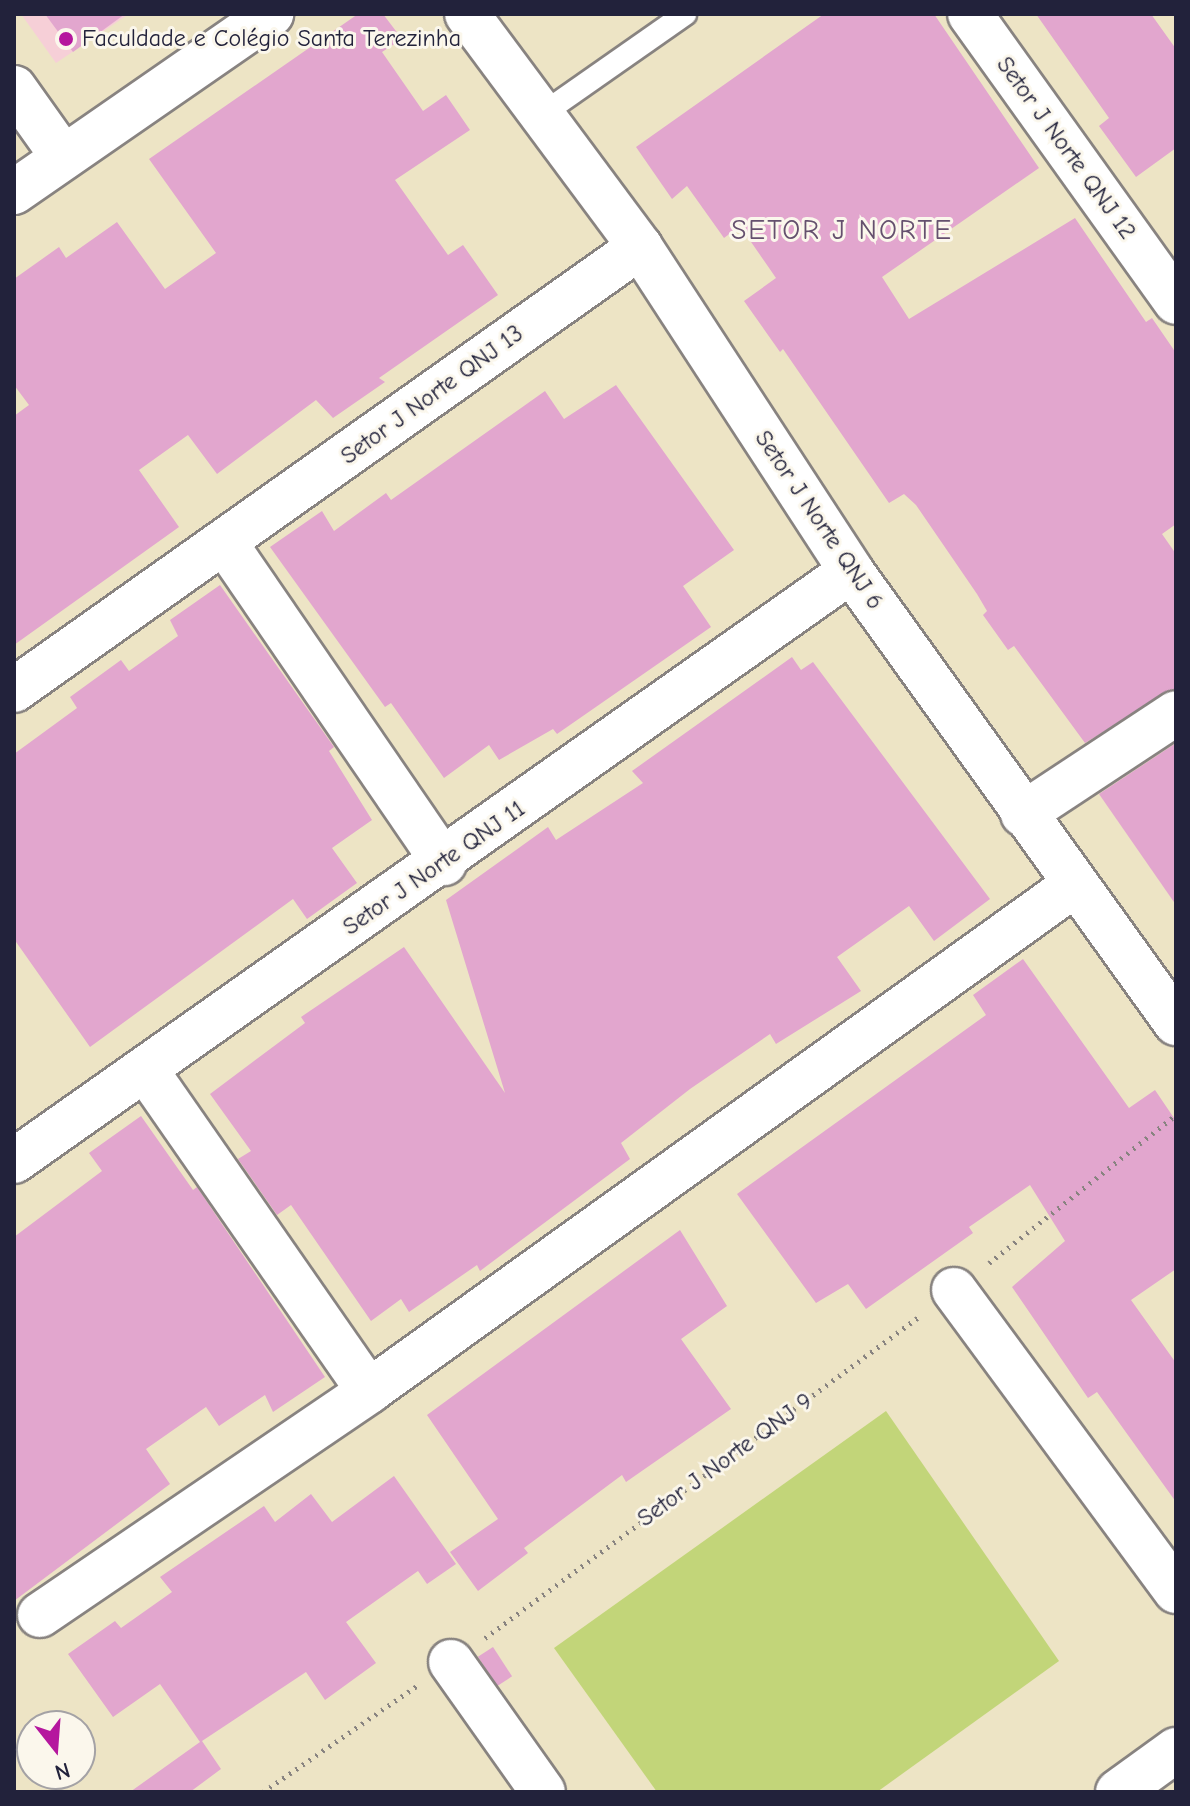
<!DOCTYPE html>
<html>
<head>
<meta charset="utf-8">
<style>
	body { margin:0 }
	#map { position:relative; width:1190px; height:1806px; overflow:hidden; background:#ede4c5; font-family:"Comic Neue",sans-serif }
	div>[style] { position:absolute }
	.built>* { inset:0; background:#f6cfd7 }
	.green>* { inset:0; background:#c2d579 }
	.building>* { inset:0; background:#e2a6ce; transform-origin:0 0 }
	.path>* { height:5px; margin-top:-2.5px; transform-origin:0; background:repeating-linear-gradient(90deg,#888380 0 2px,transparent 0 8px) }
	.roads { filter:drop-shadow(2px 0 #888380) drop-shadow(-2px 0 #888380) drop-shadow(0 2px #888380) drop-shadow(0 -2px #888380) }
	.lane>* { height:22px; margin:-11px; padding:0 11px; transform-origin:11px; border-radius:11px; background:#fff }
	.street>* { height:44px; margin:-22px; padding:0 22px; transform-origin:22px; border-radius:22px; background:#fff }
	.secondary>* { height:44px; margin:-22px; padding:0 22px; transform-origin:22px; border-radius:22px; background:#fff }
	.dots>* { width:22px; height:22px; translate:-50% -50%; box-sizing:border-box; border:4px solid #fbf7ec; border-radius:50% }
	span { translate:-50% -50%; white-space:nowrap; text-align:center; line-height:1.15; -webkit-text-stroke:6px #fbf7ec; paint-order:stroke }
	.poi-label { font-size:24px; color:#22223b }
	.left { translate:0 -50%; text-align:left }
	.street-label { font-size:24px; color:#22223b }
	.quarter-label { font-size:28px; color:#65506e; letter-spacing:2px }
	.frame { position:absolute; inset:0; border:16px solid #22223b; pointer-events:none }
	.north { position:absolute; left:16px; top:1710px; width:80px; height:80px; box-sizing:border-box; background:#fbf7ec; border:2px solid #a4a2a5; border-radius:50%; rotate:163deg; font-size:22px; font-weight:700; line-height:32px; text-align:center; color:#22223b }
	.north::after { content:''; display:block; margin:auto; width:28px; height:36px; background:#b5179e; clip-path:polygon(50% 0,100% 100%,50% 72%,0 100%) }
</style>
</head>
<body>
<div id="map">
	<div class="built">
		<i style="clip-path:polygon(21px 14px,129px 14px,56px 63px)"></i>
	</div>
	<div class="green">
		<i style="clip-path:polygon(886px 1411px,1059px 1661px,877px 1792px,657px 1792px,554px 1648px)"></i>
	</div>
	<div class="building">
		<i style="clip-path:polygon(45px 14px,125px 14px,73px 52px)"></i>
		<i style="clip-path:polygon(358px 14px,383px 14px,402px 39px,382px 52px,423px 111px,446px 95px,470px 130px,395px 180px,448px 255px,463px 245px,498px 295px,379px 378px,385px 382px,333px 418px,316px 400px,217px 474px,188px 435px,139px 470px,179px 527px,14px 645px,14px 416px,29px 405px,14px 385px,14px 279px,59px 247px,66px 258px,117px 222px,165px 289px,216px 253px,149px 159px)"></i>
		<i style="clip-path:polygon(824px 14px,934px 14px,1039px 168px,882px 277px,909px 319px,1075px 218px,1146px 322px,1152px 318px,1176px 353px,1176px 524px,1162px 534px,1176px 554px,1176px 688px,1085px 743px,1014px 646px,1008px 650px,983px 615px,987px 611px,977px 594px,916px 505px,904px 494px,889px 503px,783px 349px,780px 352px,744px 301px,776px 278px,740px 226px,724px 238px,687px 186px,672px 199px,636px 147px)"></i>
		<i style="clip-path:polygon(1036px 14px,1151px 14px,1176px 49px,1176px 148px,1136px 177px,1099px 126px,1109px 118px)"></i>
		<i style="clip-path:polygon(616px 385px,734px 550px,683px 586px,711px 627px,557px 734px,553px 729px,499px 760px,489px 745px,444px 778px,391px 703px,385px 707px,270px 547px,322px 511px,334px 531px,386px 493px,391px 500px,545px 391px,564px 419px)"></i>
		<i style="clip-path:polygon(220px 585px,334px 747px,329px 751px,372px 820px,332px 848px,357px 883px,307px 919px,293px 899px,90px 1047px,14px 939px,14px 754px,77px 708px,70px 697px,121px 660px,129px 671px,178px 636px,170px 620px)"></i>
		<i style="clip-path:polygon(792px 657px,801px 670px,813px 662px,990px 899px,934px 941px,909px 906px,837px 957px,861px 991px,776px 1044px,770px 1034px,690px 1089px,621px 1143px,630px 1159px,480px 1271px,477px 1265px,409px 1312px,401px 1299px,371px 1321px,291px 1205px,277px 1215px,238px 1159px,251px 1151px,210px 1094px,305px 1023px,301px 1017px,404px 947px,505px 1093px,446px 900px,548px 827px,556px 840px,643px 783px,632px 771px)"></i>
		<i style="clip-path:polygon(1176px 743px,1176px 905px,1099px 794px)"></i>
		<i style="clip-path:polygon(1023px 959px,1129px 1108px,1155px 1090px,1176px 1121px,1176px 1269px,1131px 1300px,1176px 1363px,1176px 1502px,1097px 1392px,1088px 1398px,1012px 1287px,1065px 1241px,1030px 1185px,969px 1227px,973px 1233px,866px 1309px,848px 1284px,816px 1303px,737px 1194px,986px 1015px,973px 995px)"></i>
		<i style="clip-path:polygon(141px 1116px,193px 1190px,197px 1187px,325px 1377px,273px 1412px,265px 1395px,219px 1426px,206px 1407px,146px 1449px,170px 1484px,14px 1601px,14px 1237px,102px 1171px,89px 1153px)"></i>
		<i style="clip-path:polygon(680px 1230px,727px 1306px,681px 1339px,731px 1409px,626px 1482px,622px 1475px,524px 1548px,528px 1553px,478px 1591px,450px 1552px,498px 1519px,427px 1415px)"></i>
		<i style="clip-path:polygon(394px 1476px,456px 1564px,427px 1584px,418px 1571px,346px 1622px,376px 1663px,325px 1700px,306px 1672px,202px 1741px,221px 1769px,190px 1792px,130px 1792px,200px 1742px,160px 1684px,113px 1717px,68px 1654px,115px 1621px,121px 1628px,172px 1592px,160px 1577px,264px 1506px,275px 1522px,311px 1494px,332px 1522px)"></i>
		<i style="left:493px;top:1647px;width:35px;height:18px;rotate:57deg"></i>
	</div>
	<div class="path">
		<i style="left:989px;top:1263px;width:238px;rotate:-38.4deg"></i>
		<i style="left:485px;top:1638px;width:541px;rotate:-36.51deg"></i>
		<i style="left:263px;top:1792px;width:188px;rotate:-34.6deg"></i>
	</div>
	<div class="roads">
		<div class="lane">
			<i style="left:541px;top:115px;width:176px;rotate:-35deg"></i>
		</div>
		<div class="street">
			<i style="left:970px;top:14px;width:354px;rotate:54.4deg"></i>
			<i style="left:14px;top:88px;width:85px;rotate:54.6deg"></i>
			<i style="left:14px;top:192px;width:313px;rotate:-34.7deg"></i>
			<i style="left:225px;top:543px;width:388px;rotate:55.6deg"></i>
			<i style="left:14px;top:690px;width:767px;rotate:-35.29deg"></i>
			<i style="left:1023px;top:814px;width:183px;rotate:-33.4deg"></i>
			<i style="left:145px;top:1069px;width:392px;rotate:55.2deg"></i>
			<i style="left:14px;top:1161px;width:1024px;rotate:-35.18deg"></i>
			<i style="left:954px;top:1290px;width:374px;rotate:53.6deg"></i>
			<i style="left:40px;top:1615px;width:398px;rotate:-34.2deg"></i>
			<i style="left:369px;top:1391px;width:868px;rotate:-35.67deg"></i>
			<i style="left:451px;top:1662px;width:159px;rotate:54.7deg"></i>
			<i style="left:1118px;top:1792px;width:72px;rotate:-35.9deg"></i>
		</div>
		<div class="secondary">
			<i style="left:467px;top:14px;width:290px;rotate:53.4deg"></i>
			<i style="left:640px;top:247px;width:387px;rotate:56.9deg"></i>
			<i style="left:851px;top:571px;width:557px;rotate:54.28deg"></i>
		</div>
	</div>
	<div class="dots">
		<i style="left:66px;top:39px;background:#b5179e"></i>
	</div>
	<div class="poi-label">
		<span class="left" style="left:82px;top:39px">Faculdade e Colégio Santa Terezinha</span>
	</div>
	<div class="street-label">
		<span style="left:1066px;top:148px;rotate:54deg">Setor J Norte QNJ 12</span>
		<span style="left:432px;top:395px;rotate:-36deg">Setor J Norte QNJ 13</span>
		<span style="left:819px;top:520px;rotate:56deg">Setor J Norte QNJ 6</span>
		<span style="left:434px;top:868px;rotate:-35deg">Setor J Norte QNJ 11</span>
		<span style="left:725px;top:1460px;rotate:-36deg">Setor J Norte QNJ 9</span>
	</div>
	<div class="quarter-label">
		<span style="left:842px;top:230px">SETOR J NORTE</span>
	</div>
	<div class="frame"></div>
	<div class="north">N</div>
</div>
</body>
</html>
